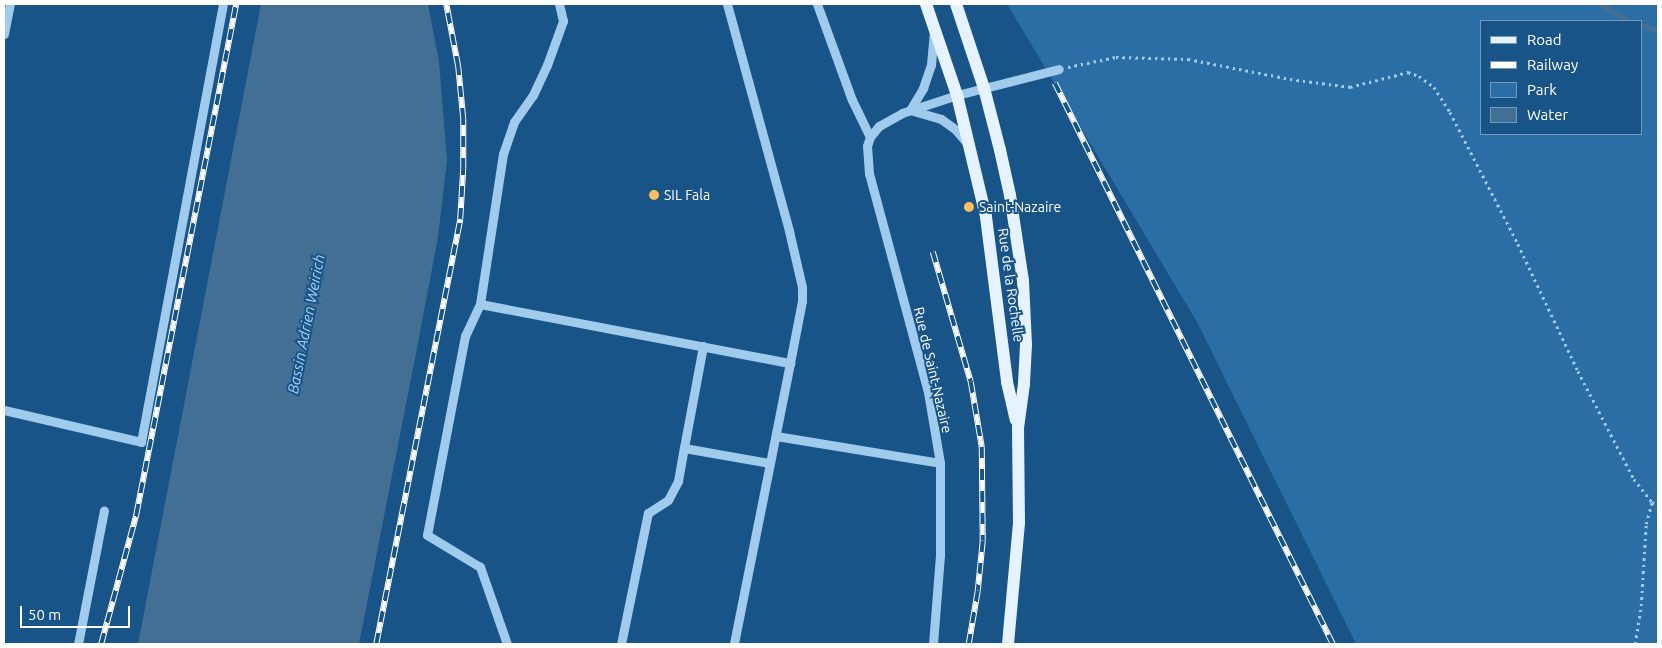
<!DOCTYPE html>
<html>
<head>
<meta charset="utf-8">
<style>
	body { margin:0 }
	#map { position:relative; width:1662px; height:648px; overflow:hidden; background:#185488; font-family:Ubuntu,sans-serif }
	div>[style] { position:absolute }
	.green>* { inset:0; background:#2b6ea6 }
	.water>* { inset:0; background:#446f95 }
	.stream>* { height:4.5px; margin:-2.25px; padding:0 2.25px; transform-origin:2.25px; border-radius:2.25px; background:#446f95 }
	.path>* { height:2.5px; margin-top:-1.25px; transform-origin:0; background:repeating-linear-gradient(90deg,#a0cbed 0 2.5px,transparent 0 6.5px) }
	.minor>* { height:9px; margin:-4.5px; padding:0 4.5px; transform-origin:4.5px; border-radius:4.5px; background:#a0cbed }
	.major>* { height:12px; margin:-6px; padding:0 6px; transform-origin:6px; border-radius:6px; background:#e6f2ff }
	.rail>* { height:5.5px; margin-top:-2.75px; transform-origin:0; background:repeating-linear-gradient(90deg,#185488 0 11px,#fff 0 22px); box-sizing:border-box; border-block:1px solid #fff }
	.dots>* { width:14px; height:14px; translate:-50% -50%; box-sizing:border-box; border:2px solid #185488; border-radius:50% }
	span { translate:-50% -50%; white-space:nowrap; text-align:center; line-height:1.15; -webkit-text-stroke:4px #185488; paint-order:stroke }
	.poi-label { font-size:14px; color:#fff }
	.left { translate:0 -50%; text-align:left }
	.street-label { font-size:14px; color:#fff }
	.water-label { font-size:15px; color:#abd4f5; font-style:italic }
	.frame { position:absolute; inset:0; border:5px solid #fff; pointer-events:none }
	.legend { position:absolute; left:1480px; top:20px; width:162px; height:115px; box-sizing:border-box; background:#185488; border:1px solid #7498b8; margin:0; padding:6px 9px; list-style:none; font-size:15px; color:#fff }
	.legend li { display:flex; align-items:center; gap:10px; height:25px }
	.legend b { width:25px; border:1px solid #7498b8 }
	.scale { position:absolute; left:20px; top:606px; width:110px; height:22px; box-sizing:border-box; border:2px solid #fff; border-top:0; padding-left:6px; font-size:15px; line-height:18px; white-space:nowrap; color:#fff; -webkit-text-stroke:4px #185488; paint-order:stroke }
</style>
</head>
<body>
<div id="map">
	<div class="green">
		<i style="clip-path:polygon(evenodd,1007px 4px,1658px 4px,1658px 644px,1356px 644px,1197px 322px,1007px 4px,1481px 21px,1641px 21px,1641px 134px,1481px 134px,1481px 21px)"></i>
	</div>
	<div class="water">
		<i style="clip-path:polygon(261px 4px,428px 4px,439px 62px,447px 160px,438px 237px,417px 348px,359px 644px,138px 644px)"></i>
	</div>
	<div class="stream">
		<i style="left:1600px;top:4px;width:34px;rotate:30deg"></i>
		<i style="left:1641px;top:25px;width:18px;rotate:16deg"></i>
	</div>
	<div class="path">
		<i style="left:1068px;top:67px;width:49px;rotate:-11.8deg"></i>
		<i style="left:1116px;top:57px;width:72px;rotate:1.6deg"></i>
		<i style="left:1188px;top:59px;width:104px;rotate:11.1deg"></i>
		<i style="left:1290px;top:79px;width:61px;rotate:7.6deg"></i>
		<i style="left:1350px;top:87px;width:60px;rotate:-14.5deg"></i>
		<i style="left:1408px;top:72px;width:12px;rotate:20deg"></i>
		<i style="left:1419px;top:76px;width:19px;rotate:36deg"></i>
		<i style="left:1434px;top:87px;width:30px;rotate:57deg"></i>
		<i style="left:1450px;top:112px;width:148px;rotate:62.7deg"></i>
		<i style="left:1518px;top:244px;width:140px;rotate:64.7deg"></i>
		<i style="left:1578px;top:371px;width:122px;rotate:62.6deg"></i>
		<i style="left:1634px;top:479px;width:29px;rotate:52deg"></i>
		<i style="left:1652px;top:502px;width:7px;rotate:27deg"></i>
		<i style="left:1635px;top:644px;width:38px;rotate:-81deg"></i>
		<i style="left:1641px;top:606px;width:82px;rotate:-86.5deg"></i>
		<i style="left:1646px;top:524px;width:23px;rotate:-75deg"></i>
	</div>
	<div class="minor">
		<i style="left:727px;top:4px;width:235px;rotate:74.7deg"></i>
		<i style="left:789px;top:231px;width:57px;rotate:76.9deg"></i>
		<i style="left:802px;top:287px;width:14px;rotate:90deg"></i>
		<i style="left:802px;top:301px;width:63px;rotate:101deg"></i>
		<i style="left:790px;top:363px;width:287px;rotate:101.3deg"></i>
		<i style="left:817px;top:4px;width:102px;rotate:70deg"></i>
		<i style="left:852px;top:100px;width:41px;rotate:64.1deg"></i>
		<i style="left:4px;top:34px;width:31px;rotate:-79deg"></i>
		<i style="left:910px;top:110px;width:26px;rotate:-59deg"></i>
		<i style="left:923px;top:88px;width:24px;rotate:-71deg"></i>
		<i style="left:931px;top:65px;width:32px;rotate:-85deg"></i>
		<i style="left:910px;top:110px;width:32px;rotate:16deg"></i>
		<i style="left:941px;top:119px;width:19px;rotate:36deg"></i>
		<i style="left:956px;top:130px;width:16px;rotate:50deg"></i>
		<i style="left:480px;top:304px;width:316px;rotate:10.8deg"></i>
		<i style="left:703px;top:346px;width:104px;rotate:100.6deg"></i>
		<i style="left:684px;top:448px;width:86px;rotate:10deg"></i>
		<i style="left:4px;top:410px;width:141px;rotate:13.1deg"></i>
		<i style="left:141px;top:442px;width:446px;rotate:-79.4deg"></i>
		<i style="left:776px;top:436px;width:166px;rotate:9.3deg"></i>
		<i style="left:78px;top:644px;width:136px;rotate:-79deg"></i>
		<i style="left:507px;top:644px;width:82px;rotate:-109.3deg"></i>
		<i style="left:480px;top:567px;width:62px;rotate:-148.9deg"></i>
		<i style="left:427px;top:535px;width:203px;rotate:-79.2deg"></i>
		<i style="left:465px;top:336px;width:35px;rotate:-65deg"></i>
		<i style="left:480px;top:304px;width:152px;rotate:-81.3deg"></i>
		<i style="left:503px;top:154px;width:34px;rotate:-71deg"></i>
		<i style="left:514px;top:122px;width:33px;rotate:-55deg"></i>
		<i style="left:533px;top:95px;width:33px;rotate:-65deg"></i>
		<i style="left:547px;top:65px;width:47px;rotate:-70deg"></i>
		<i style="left:563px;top:21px;width:17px;rotate:-103deg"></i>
		<i style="left:621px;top:644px;width:134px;rotate:-78.4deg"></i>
		<i style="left:648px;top:513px;width:24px;rotate:-33deg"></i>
		<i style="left:668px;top:500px;width:21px;rotate:-62deg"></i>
		<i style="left:678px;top:481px;width:34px;rotate:-80deg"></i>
		<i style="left:933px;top:644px;width:88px;rotate:-85.5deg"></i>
		<i style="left:940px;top:556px;width:93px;rotate:-90deg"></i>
		<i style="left:940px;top:463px;width:72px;rotate:-99.6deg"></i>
		<i style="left:928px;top:392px;width:226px;rotate:-105.1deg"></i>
		<i style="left:869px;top:174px;width:28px;rotate:-94deg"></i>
		<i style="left:867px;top:146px;width:9px;rotate:-72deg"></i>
		<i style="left:870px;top:137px;width:14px;rotate:-51deg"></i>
		<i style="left:879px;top:126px;width:26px;rotate:-29deg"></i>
		<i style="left:902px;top:113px;width:58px;rotate:-18.1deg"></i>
		<i style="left:957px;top:95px;width:105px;rotate:-14.3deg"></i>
	</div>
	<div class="major">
		<i style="left:926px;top:4px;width:96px;rotate:71.2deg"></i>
		<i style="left:957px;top:95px;width:125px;rotate:76.6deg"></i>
		<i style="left:986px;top:217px;width:166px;rotate:82.7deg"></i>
		<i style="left:1007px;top:382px;width:39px;rotate:77deg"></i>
		<i style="left:956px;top:4px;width:89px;rotate:71.6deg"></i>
		<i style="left:984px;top:88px;width:64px;rotate:75.5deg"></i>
		<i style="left:1000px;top:150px;width:46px;rotate:77.5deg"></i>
		<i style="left:1010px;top:195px;width:87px;rotate:81.4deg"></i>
		<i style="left:1023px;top:281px;width:64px;rotate:87.3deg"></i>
		<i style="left:1026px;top:345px;width:39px;rotate:93deg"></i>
		<i style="left:1024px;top:384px;width:44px;rotate:97.8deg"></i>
		<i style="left:1018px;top:428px;width:95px;rotate:89.4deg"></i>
		<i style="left:1019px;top:523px;width:121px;rotate:95.2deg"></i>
	</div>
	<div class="rail">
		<i style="left:1055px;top:83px;width:626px;rotate:63.64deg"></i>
		<i style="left:933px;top:252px;width:135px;rotate:73.7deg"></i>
		<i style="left:971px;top:382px;width:66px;rotate:80.4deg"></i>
		<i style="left:982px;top:447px;width:94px;rotate:89.4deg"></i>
		<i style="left:983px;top:541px;width:50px;rotate:95.7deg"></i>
		<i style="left:978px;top:591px;width:54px;rotate:99.6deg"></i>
		<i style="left:101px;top:644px;width:134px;rotate:-74.8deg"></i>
		<i style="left:136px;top:515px;width:521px;rotate:-78.93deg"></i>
		<i style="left:376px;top:644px;width:433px;rotate:-78.8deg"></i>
		<i style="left:460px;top:219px;width:50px;rotate:-86.6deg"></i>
		<i style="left:463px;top:169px;width:50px;rotate:-90deg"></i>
		<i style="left:463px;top:119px;width:52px;rotate:-95.5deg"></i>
		<i style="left:458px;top:67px;width:64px;rotate:-100.8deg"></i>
	</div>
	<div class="dots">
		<i style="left:654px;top:195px;background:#ffbf5c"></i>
		<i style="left:969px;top:207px;background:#ffbf5c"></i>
	</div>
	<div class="poi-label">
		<span class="left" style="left:664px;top:195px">SIL Fala</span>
		<span class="left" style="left:979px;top:207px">Saint-Nazaire</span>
	</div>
	<div class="street-label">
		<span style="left:1011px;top:285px;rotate:82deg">Rue de la Rochelle</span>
		<span style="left:933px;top:370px;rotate:77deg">Rue de Saint-Nazaire</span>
	</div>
	<div class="water-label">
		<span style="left:306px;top:324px;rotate:-79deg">Bassin Adrien Weirich</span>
	</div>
	<div class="frame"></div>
	<ul class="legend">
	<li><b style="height:6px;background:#e6f2ff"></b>Road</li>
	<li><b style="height:6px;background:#fff"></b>Railway</li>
	<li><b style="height:14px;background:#2b6ea6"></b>Park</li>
	<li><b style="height:14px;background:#446f95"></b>Water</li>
	</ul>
	<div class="scale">50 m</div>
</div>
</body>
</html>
